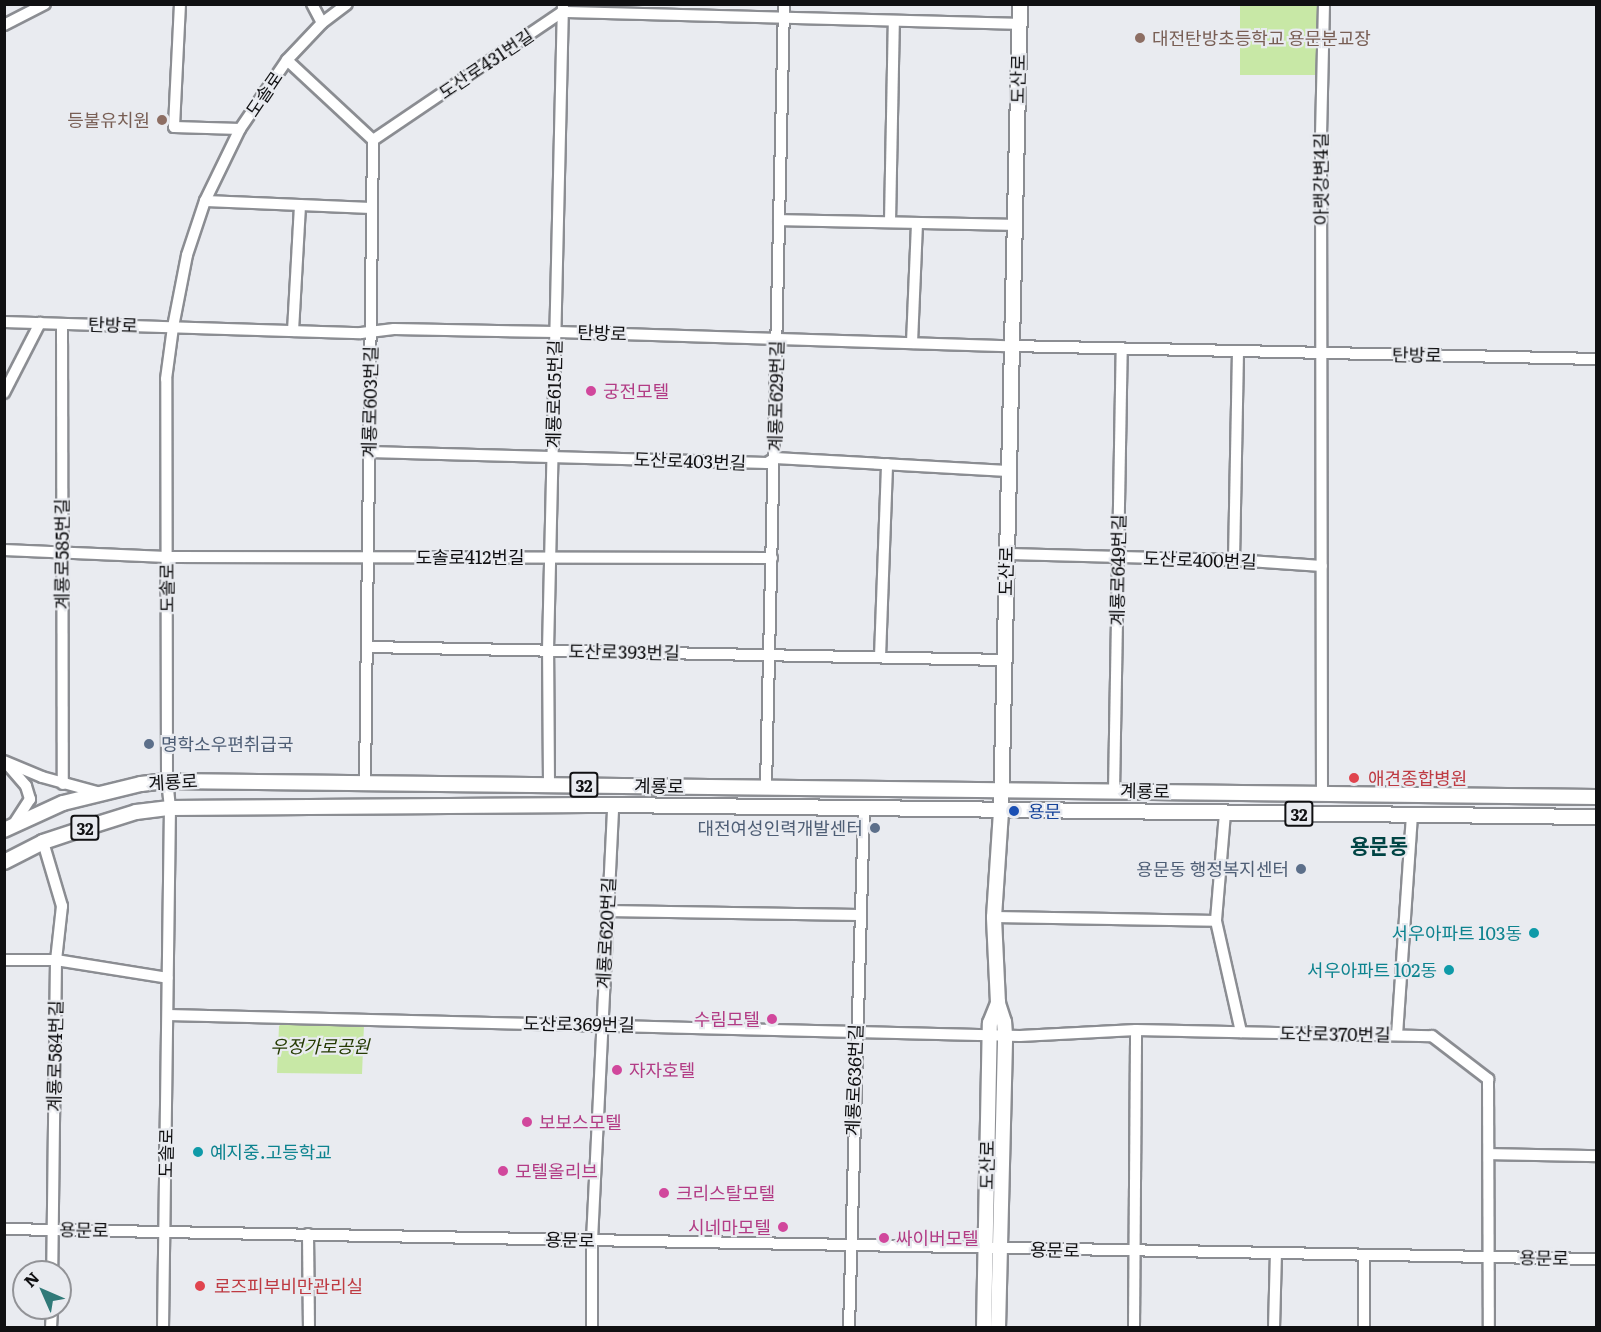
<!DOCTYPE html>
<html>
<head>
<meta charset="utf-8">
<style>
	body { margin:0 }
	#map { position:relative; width:1601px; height:1332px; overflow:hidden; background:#e9ebf0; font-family:Literata,"Noto Sans KR",serif }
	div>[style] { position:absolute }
	.green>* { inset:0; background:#c8e8a6; transform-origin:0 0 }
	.roads { filter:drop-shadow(2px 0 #8b8d92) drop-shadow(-2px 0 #8b8d92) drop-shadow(0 2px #8b8d92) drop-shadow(0 -2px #8b8d92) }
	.minor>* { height:10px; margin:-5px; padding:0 5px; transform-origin:5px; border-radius:5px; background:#fff }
	.major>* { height:14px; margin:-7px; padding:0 7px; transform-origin:7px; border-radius:7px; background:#fff }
	.dots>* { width:16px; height:16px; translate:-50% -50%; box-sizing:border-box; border:3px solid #e9ebf0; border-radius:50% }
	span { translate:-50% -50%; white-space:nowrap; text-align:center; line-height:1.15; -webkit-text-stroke:4.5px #e9ebf0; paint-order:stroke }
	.shield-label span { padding:2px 4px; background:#e9ebf0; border:2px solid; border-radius:4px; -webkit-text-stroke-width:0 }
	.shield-label { font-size:16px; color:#101012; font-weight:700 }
	.education-label { font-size:18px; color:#785e54 }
	.left { translate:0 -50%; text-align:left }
	.right { translate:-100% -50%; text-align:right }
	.street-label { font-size:18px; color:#101012 }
	.hotel-label { font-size:18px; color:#b23c85 }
	.service-label { font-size:18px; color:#4e5e75 }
	.health-label { font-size:18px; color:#be3a42 }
	.transit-label { font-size:18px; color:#164399 }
	.culture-label { font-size:18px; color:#0d838f }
	.park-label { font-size:18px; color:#253b02; font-style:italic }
	.quarter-label { font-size:21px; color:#044; font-weight:700 }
	.frame { position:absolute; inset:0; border:6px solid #101012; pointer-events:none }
	.north { position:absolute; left:12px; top:1260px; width:60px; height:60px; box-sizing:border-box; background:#e9ebf0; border:2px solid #929397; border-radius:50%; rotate:315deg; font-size:16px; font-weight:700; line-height:24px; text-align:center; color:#101012 }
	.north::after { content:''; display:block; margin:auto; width:21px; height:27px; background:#317a79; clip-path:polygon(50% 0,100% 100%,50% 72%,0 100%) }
</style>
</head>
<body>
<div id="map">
	<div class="green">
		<i style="left:1240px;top:5px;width:78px;height:70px"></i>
		<i style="clip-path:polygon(290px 1017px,354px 1019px,364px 1025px,362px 1074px,277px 1073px,279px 1026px)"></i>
	</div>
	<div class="roads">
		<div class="minor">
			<i style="left:180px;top:4px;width:123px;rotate:92.8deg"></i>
			<i style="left:174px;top:127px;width:66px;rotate:1.7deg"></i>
			<i style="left:312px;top:4px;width:21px;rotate:62deg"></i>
			<i style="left:4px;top:25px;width:46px;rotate:-27.1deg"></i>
			<i style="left:287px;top:60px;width:117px;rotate:42.9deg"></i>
			<i style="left:373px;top:140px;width:642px;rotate:90.71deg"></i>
			<i style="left:373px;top:140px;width:228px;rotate:-34.1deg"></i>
			<i style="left:562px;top:12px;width:457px;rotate:1.5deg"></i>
			<i style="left:205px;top:201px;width:167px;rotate:2.4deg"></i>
			<i style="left:779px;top:220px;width:235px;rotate:1.2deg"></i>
			<i style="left:890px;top:222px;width:201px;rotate:-88.9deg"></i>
			<i style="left:4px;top:322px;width:357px;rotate:1.8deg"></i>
			<i style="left:361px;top:333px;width:33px;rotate:-7deg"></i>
			<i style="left:394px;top:329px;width:161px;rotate:1.1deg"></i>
			<i style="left:555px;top:332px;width:456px;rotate:1.8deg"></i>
			<i style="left:1011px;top:346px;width:585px;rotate:1.27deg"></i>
			<i style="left:62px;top:324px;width:460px;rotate:89.9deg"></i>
			<i style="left:293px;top:331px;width:126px;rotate:-86.8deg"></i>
			<i style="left:912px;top:343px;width:120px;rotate:-87.6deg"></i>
			<i style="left:4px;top:393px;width:79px;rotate:-62.8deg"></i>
			<i style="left:369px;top:452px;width:398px;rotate:1.6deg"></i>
			<i style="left:767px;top:463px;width:9px;rotate:-32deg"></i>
			<i style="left:775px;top:458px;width:233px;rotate:3.2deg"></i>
			<i style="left:4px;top:550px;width:163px;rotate:2.5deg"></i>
			<i style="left:167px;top:557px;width:605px;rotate:0.09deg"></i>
			<i style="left:1006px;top:554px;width:228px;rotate:1.5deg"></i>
			<i style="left:1234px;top:560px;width:88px;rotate:3.9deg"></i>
			<i style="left:1234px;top:560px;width:209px;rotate:-88.9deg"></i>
			<i style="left:368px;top:647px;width:636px;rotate:1.17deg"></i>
			<i style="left:880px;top:657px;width:193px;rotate:-87.9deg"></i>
			<i style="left:4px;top:761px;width:41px;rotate:22.8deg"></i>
			<i style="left:42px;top:777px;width:60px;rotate:15.4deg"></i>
			<i style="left:7px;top:764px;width:29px;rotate:49deg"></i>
			<i style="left:26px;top:786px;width:14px;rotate:73deg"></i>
			<i style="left:30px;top:799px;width:30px;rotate:123deg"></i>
			<i style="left:549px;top:784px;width:134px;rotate:-90.4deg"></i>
			<i style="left:548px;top:650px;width:646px;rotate:-88.67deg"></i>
			<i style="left:766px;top:787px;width:783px;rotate:-88.68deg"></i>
			<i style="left:1114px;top:791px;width:443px;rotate:-89deg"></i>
			<i style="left:1322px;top:794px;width:658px;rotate:-90.09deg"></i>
			<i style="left:1321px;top:136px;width:132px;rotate:-88.7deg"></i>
			<i style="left:1225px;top:813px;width:108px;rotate:94.8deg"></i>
			<i style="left:1216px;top:921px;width:114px;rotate:77.3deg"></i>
			<i style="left:43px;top:842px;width:67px;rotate:73.5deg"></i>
			<i style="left:62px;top:906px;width:54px;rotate:96.3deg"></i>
			<i style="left:56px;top:960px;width:312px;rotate:90.7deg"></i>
			<i style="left:606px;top:911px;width:253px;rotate:0.9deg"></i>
			<i style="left:994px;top:917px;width:222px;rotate:1deg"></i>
			<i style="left:4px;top:960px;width:52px"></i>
			<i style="left:56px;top:960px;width:113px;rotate:9.1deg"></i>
			<i style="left:168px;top:1015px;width:852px;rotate:1.41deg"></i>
			<i style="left:1020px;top:1036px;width:116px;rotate:-3deg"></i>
			<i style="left:1136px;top:1030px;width:296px;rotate:1.2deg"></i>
			<i style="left:1432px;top:1036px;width:71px;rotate:37.5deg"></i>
			<i style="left:1488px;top:1079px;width:249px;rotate:89.8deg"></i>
			<i style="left:1397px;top:1035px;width:221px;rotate:-86.1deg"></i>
			<i style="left:1489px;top:1154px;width:107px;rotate:1.1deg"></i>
			<i style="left:4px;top:1229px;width:1592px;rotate:1.08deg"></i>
			<i style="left:308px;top:1234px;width:94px;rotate:89.4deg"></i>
			<i style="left:51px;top:1328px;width:20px;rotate:-87deg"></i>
			<i style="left:163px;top:1328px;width:520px;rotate:-89.23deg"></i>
			<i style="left:170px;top:808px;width:27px;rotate:-96deg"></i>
			<i style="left:167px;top:781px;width:402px;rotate:-90.1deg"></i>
			<i style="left:166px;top:379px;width:52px;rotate:-82.3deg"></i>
			<i style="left:173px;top:327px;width:73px;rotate:-79deg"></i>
			<i style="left:187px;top:255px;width:57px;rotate:-71.6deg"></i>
			<i style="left:205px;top:201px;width:80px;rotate:-64.1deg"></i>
			<i style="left:240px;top:129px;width:83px;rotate:-55.7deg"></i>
			<i style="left:287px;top:60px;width:51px;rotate:-46.6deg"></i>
			<i style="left:322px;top:23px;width:31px;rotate:-37deg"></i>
			<i style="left:592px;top:1328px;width:88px;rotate:-90deg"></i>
			<i style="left:592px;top:1240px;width:436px;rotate:-87.2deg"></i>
			<i style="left:849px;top:1328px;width:521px;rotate:-88.35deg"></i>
			<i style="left:1134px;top:1328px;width:298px;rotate:-89.6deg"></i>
			<i style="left:1274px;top:1328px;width:74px;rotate:-88.5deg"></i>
			<i style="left:1364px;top:1328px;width:73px;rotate:-90deg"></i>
		</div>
		<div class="major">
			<i style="left:4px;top:830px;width:65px;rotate:-24.6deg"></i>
			<i style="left:63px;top:803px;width:80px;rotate:-13.7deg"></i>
			<i style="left:141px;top:784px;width:26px;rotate:-7deg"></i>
			<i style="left:167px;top:781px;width:1429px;rotate:0.64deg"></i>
			<i style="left:4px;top:862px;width:44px;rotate:-27.1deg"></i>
			<i style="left:43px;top:842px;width:44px;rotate:-18.4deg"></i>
			<i style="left:85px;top:828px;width:53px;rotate:-17.4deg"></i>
			<i style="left:136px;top:812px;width:34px;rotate:-7deg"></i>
			<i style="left:170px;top:808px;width:443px;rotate:-0.4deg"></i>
			<i style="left:613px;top:805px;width:983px;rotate:0.7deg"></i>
			<i style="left:984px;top:1328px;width:305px;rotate:-88.9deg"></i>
			<i style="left:990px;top:1023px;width:22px;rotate:-68deg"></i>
			<i style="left:998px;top:1328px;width:293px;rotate:-88.6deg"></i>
			<i style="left:1005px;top:1035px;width:13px;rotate:-94deg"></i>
			<i style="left:1004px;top:1022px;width:20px;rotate:-108deg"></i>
			<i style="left:998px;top:1003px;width:86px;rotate:-92.7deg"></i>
			<i style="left:994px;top:917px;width:106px;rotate:-86.2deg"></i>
			<i style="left:1001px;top:811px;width:807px;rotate:-88.65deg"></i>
		</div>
	</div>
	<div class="dots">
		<i style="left:1140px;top:38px;background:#8d6e63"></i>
		<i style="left:162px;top:120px;background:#8d6e63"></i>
		<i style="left:591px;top:391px;background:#d1479c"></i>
		<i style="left:149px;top:744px;background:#5c6f8a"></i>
		<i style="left:1354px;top:778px;background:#e0444e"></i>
		<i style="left:1014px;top:811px;background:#1a4fb4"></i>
		<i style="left:875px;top:828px;background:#5c6f8a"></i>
		<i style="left:1301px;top:869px;background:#5c6f8a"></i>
		<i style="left:1534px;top:933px;background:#0f9aa8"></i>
		<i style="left:1449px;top:970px;background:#0f9aa8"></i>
		<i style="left:772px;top:1019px;background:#d1479c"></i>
		<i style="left:617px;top:1070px;background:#d1479c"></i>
		<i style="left:527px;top:1122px;background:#d1479c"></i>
		<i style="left:198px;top:1152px;background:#0f9aa8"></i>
		<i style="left:503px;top:1171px;background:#d1479c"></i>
		<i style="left:664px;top:1193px;background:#d1479c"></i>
		<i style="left:783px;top:1227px;background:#d1479c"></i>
		<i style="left:884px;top:1238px;background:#d1479c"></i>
		<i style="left:200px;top:1286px;background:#e0444e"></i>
	</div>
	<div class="shield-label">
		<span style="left:584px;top:785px">32</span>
		<span style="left:1299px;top:814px">32</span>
		<span style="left:85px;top:828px">32</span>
	</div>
	<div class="education-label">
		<span class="left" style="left:1152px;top:38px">대전탄방초등학교 용문분교장</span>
		<span class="right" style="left:150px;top:120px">등불유치원</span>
	</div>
	<div class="street-label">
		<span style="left:486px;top:64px;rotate:-34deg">도산로431번길</span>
		<span style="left:1018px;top:79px;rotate:-89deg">도산로</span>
		<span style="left:264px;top:94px;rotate:-56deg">도솔로</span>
		<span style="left:1321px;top:179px;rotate:-90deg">아랫강변4길</span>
		<span style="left:113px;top:325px;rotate:2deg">탄방로</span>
		<span style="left:602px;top:333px;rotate:2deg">탄방로</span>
		<span style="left:1417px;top:355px;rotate:1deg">탄방로</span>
		<span style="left:554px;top:394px;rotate:-89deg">계룡로615번길</span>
		<span style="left:776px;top:396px;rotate:-89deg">계룡로629번길</span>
		<span style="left:370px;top:402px;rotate:-89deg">계룡로603번길</span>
		<span style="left:690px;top:461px;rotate:2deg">도산로403번길</span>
		<span style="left:62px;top:554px;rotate:-90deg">계룡로585번길</span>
		<span style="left:470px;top:557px">도솔로412번길</span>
		<span style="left:1200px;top:560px;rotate:2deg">도산로400번길</span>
		<span style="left:1118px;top:570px;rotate:-89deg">계룡로649번길</span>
		<span style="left:1006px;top:571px;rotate:-89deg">도산로</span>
		<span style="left:167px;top:588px;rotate:-90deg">도솔로</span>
		<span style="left:624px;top:652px;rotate:1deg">도산로393번길</span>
		<span style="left:173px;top:782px;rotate:-3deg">계룡로</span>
		<span style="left:659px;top:786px;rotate:1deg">계룡로</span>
		<span style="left:1145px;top:791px;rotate:1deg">계룡로</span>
		<span style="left:606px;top:933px;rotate:-87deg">계룡로620번길</span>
		<span style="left:579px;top:1024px;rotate:1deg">도산로369번길</span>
		<span style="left:1335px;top:1034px;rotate:1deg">도산로370번길</span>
		<span style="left:55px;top:1056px;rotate:-89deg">계룡로584번길</span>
		<span style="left:854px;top:1080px;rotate:-88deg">계룡로636번길</span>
		<span style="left:166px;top:1153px;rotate:-89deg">도솔로</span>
		<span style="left:987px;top:1165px;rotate:-89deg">도산로</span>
		<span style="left:84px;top:1230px;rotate:1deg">용문로</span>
		<span style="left:570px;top:1240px;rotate:1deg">용문로</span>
		<span style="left:1055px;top:1250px;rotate:1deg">용문로</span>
		<span style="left:1544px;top:1258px;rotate:1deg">용문로</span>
	</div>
	<div class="hotel-label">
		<span class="left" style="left:603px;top:391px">궁전모텔</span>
		<span class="right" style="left:760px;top:1019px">수림모텔</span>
		<span class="left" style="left:629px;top:1070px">자자호텔</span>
		<span class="left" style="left:539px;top:1122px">보보스모텔</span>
		<span class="left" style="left:515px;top:1171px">모텔올리브</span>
		<span class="left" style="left:676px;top:1193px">크리스탈모텔</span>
		<span class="right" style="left:771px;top:1227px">시네마모텔</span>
		<span class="left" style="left:896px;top:1238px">싸이버모텔</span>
	</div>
	<div class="service-label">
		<span class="left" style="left:161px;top:744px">명학소우편취급국</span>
		<span class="right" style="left:863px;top:828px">대전여성인력개발센터</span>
		<span class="right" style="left:1289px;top:869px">용문동 행정복지센터</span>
	</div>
	<div class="health-label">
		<span class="left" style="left:1368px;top:778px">애견종합병원</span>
		<span class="left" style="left:214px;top:1286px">로즈피부비만관리실</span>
	</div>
	<div class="transit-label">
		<span class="left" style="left:1028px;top:811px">용문</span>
	</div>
	<div class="culture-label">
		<span class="right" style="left:1522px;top:933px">서우아파트 103동</span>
		<span class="right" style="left:1437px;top:970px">서우아파트 102동</span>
		<span class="left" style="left:210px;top:1152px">예지중.고등학교</span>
	</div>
	<div class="park-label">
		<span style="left:320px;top:1046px">우정가로공원</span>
	</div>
	<div class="quarter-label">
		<span style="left:1379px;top:845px">용문동</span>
	</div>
	<div class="frame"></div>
	<div class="north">N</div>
</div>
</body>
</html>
